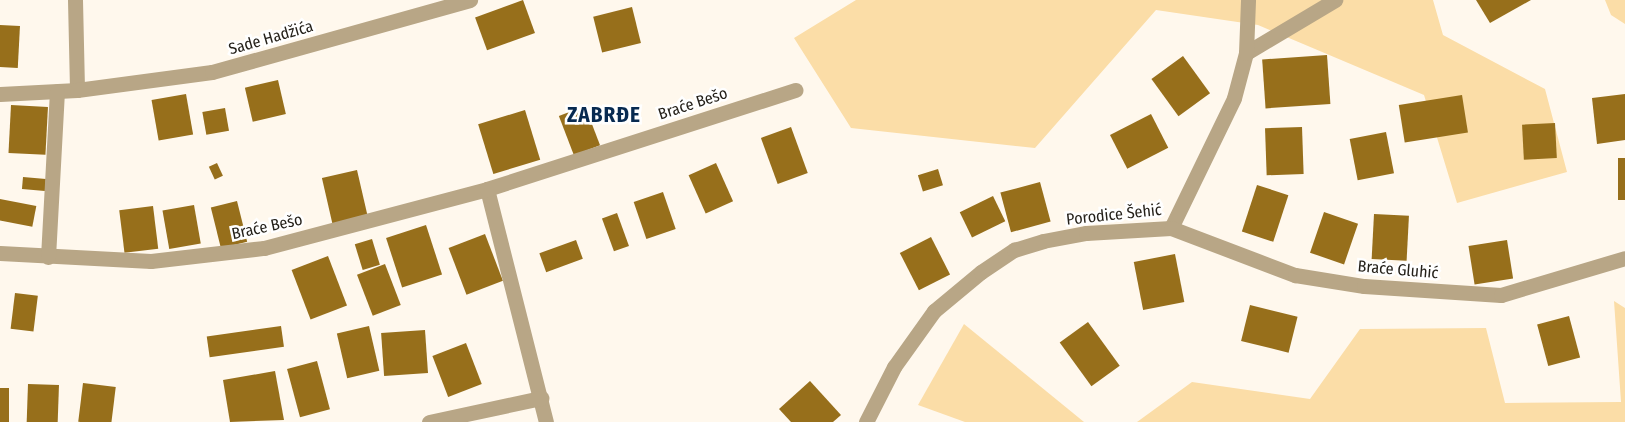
<!DOCTYPE html>
<html>
<head>
<meta charset="utf-8">
<style>
	body { margin:0 }
	#map { position:relative; width:1625px; height:422px; overflow:hidden; background:#fff8ed; font-family:"Fira Sans Condensed",sans-serif }
	div>[style] { position:absolute }
	.green>* { inset:0; background:#fbdda7 }
	.building>* { inset:0; background:#976f1b; transform-origin:0 0 }
	.street>* { height:15px; margin:-7.5px; padding:0 7.5px; transform-origin:7.5px; border-radius:7.5px; background:#b8a686 }
	span { translate:-50% -50%; white-space:nowrap; text-align:center; line-height:1.15; -webkit-text-stroke:5px #fff; paint-order:stroke }
	.street-label { font-size:16px; color:#242019 }
	.district-label { font-size:21px; color:#082a50; font-weight:700; letter-spacing:1px }
</style>
</head>
<body>
<div id="map">
	<div class="green">
		<i style="clip-path:polygon(856px 0,1433px 0,1443px 35px,1545px 89px,1567px 172px,1457px 203px,1424px 95px,1258px 25px,1156px 10px,1035px 148px,851px 128px,794px 38px)"></i>
		<i style="clip-path:polygon(1605px 0,1625px 0,1625px 24px,1611px 15px)"></i>
		<i style="clip-path:polygon(1614px 301px,1625px 308px,1625px 422px,1137px 422px,1192px 382px,1310px 399px,1360px 329px,1486px 328px,1505px 403px,1621px 402px)"></i>
		<i style="clip-path:polygon(964px 324px,1084px 422px,965px 422px,918px 405px)"></i>
	</div>
	<div class="building">
		<i style="left:523px;top:0;width:35px;height:51px;rotate:70deg"></i>
		<i style="clip-path:polygon(1476px 0,1531px 0,1490px 23px)"></i>
		<i style="left:632px;top:7px;width:37px;height:40px;rotate:76deg"></i>
		<i style="left:0;top:25px;width:20px;height:42px;rotate:3deg"></i>
		<i style="left:1327px;top:55px;width:49px;height:65px;rotate:86deg"></i>
		<i style="left:1183px;top:56px;width:46px;height:39px;rotate:54deg"></i>
		<i style="left:278px;top:80px;width:35px;height:34px;rotate:77deg"></i>
		<i style="left:186px;top:94px;width:41px;height:35px;rotate:80deg"></i>
		<i style="clip-path:polygon(1625px 94px,1625px 140px,1597px 144px,1592px 98px)"></i>
		<i style="left:1462px;top:95px;width:38px;height:64px;rotate:81deg"></i>
		<i style="left:11px;top:105px;width:37px;height:48px;rotate:3deg"></i>
		<i style="left:585px;top:106px;width:42px;height:28px;rotate:69deg"></i>
		<i style="left:225px;top:108px;width:23px;height:23px;rotate:80deg"></i>
		<i style="left:525px;top:110px;width:52px;height:49px;rotate:73deg"></i>
		<i style="left:1151px;top:114px;width:38px;height:46px;rotate:63deg"></i>
		<i style="left:1555px;top:123px;width:35px;height:33px;rotate:87deg"></i>
		<i style="left:791px;top:127px;width:49px;height:32px;rotate:70deg"></i>
		<i style="left:1302px;top:127px;width:47px;height:37px;rotate:88deg"></i>
		<i style="left:1386px;top:132px;width:42px;height:37px;rotate:79deg"></i>
		<i style="left:1618px;top:158px;width:7px;height:42px"></i>
		<i style="left:217px;top:163px;width:14px;height:9px;rotate:65deg"></i>
		<i style="left:716px;top:163px;width:42px;height:30px;rotate:66deg"></i>
		<i style="left:938px;top:169px;width:17px;height:21px;rotate:73deg"></i>
		<i style="left:357px;top:170px;width:47px;height:36px;rotate:77deg"></i>
		<i style="left:23px;top:177px;width:23px;height:12px;rotate:5deg"></i>
		<i style="left:1040px;top:182px;width:41px;height:41px;rotate:75deg"></i>
		<i style="left:1257px;top:185px;width:33px;height:49px;rotate:18deg"></i>
		<i style="left:663px;top:192px;width:39px;height:31px;rotate:71deg"></i>
		<i style="left:993px;top:196px;width:28px;height:37px;rotate:64deg"></i>
		<i style="left:0;top:199px;width:37px;height:21px;rotate:11deg"></i>
		<i style="left:237px;top:201px;width:42px;height:27px;rotate:76deg"></i>
		<i style="left:194px;top:205px;width:39px;height:32px;rotate:80deg"></i>
		<i style="left:153px;top:206px;width:43px;height:34px;rotate:83deg"></i>
		<i style="left:1324px;top:212px;width:36px;height:43px;rotate:19deg"></i>
		<i style="left:617px;top:213px;width:35px;height:16px;rotate:70deg"></i>
		<i style="left:1374px;top:214px;width:35px;height:45px;rotate:3deg"></i>
		<i style="left:426px;top:225px;width:52px;height:42px;rotate:72deg"></i>
		<i style="left:485px;top:234px;width:50px;height:39px;rotate:69deg"></i>
		<i style="left:931px;top:237px;width:42px;height:35px;rotate:63deg"></i>
		<i style="left:372px;top:239px;width:27px;height:18px;rotate:73deg"></i>
		<i style="left:576px;top:240px;width:20px;height:39px;rotate:70deg"></i>
		<i style="left:1507px;top:240px;width:39px;height:39px;rotate:81deg"></i>
		<i style="left:1175px;top:254px;width:49px;height:42px;rotate:79deg"></i>
		<i style="left:328px;top:256px;width:53px;height:39px;rotate:69deg"></i>
		<i style="left:385px;top:264px;width:44px;height:30px;rotate:69deg"></i>
		<i style="left:15px;top:293px;width:23px;height:36px;rotate:7deg"></i>
		<i style="left:1250px;top:305px;width:49px;height:37px;rotate:14deg"></i>
		<i style="left:1569px;top:316px;width:43px;height:33px;rotate:75deg"></i>
		<i style="left:1088px;top:322px;width:54px;height:35px;rotate:54deg"></i>
		<i style="left:281px;top:326px;width:21px;height:75px;rotate:82deg"></i>
		<i style="left:369px;top:326px;width:46px;height:33px;rotate:77deg"></i>
		<i style="left:425px;top:330px;width:43px;height:44px;rotate:86deg"></i>
		<i style="left:466px;top:343px;width:44px;height:36px;rotate:69deg"></i>
		<i style="left:317px;top:361px;width:50px;height:31px;rotate:75deg"></i>
		<i style="clip-path:polygon(275px 371px,284px 420px,230px 422px,223px 380px)"></i>
		<i style="clip-path:polygon(810px 381px,841px 415px,833px 422px,791px 422px,779px 409px)"></i>
		<i style="left:83px;top:383px;width:33px;height:39px;rotate:7deg"></i>
		<i style="left:28px;top:384px;width:31px;height:38px;rotate:2deg"></i>
		<i style="left:0;top:388px;width:9px;height:34px"></i>
	</div>
	<div class="street">
		<i style="left:75px;top:0;width:90px;rotate:88.7deg"></i>
		<i style="left:1246px;top:53px;width:104px;rotate:-30.8deg"></i>
		<i style="left:0;top:94px;width:77px;rotate:-3deg"></i>
		<i style="left:77px;top:90px;width:136px;rotate:-7.6deg"></i>
		<i style="left:212px;top:72px;width:268px;rotate:-15.6deg"></i>
		<i style="left:487px;top:189px;width:240px;rotate:75.8deg"></i>
		<i style="left:1171px;top:228px;width:144px;rotate:-64.1deg"></i>
		<i style="left:1234px;top:98px;width:47px;rotate:-75.1deg"></i>
		<i style="left:1246px;top:53px;width:53px;rotate:-87.8deg"></i>
		<i style="left:0;top:253px;width:151px;rotate:3deg"></i>
		<i style="left:151px;top:261px;width:114px;rotate:-6.6deg"></i>
		<i style="left:264px;top:248px;width:231px;rotate:-14.8deg"></i>
		<i style="left:487px;top:189px;width:324px;rotate:-17.8deg"></i>
		<i style="left:48px;top:257px;width:166px;rotate:-86.9deg"></i>
		<i style="left:429px;top:422px;width:115px;rotate:-12.1deg"></i>
		<i style="left:866px;top:422px;width:62px;rotate:-63deg"></i>
		<i style="left:894px;top:367px;width:69px;rotate:-54.5deg"></i>
		<i style="left:934px;top:311px;width:61px;rotate:-39.7deg"></i>
		<i style="left:981px;top:272px;width:40px;rotate:-34deg"></i>
		<i style="left:1014px;top:250px;width:30px;rotate:-17deg"></i>
		<i style="left:1043px;top:241px;width:44px;rotate:-10.5deg"></i>
		<i style="left:1086px;top:233px;width:85px;rotate:-3.4deg"></i>
		<i style="left:1171px;top:228px;width:133px;rotate:20.8deg"></i>
		<i style="left:1295px;top:275px;width:70px;rotate:9.1deg"></i>
		<i style="left:1364px;top:286px;width:137px;rotate:3.8deg"></i>
		<i style="left:1501px;top:295px;width:129px;rotate:-16.6deg"></i>
	</div>
	<div class="street-label">
		<span style="left:271px;top:38px;rotate:-16deg">Sade Hadžića</span>
		<span style="left:693px;top:104px;rotate:-18deg">Braće Bešo</span>
		<span style="left:1114px;top:215px;rotate:-6deg">Porodice Šehić</span>
		<span style="left:267px;top:227px;rotate:-12deg">Braće Bešo</span>
		<span style="left:1398px;top:270px;rotate:5deg">Braće Gluhić</span>
	</div>
	<div class="district-label">
		<span style="left:604px;top:115px">ZABRĐE</span>
	</div>
</div>
</body>
</html>
